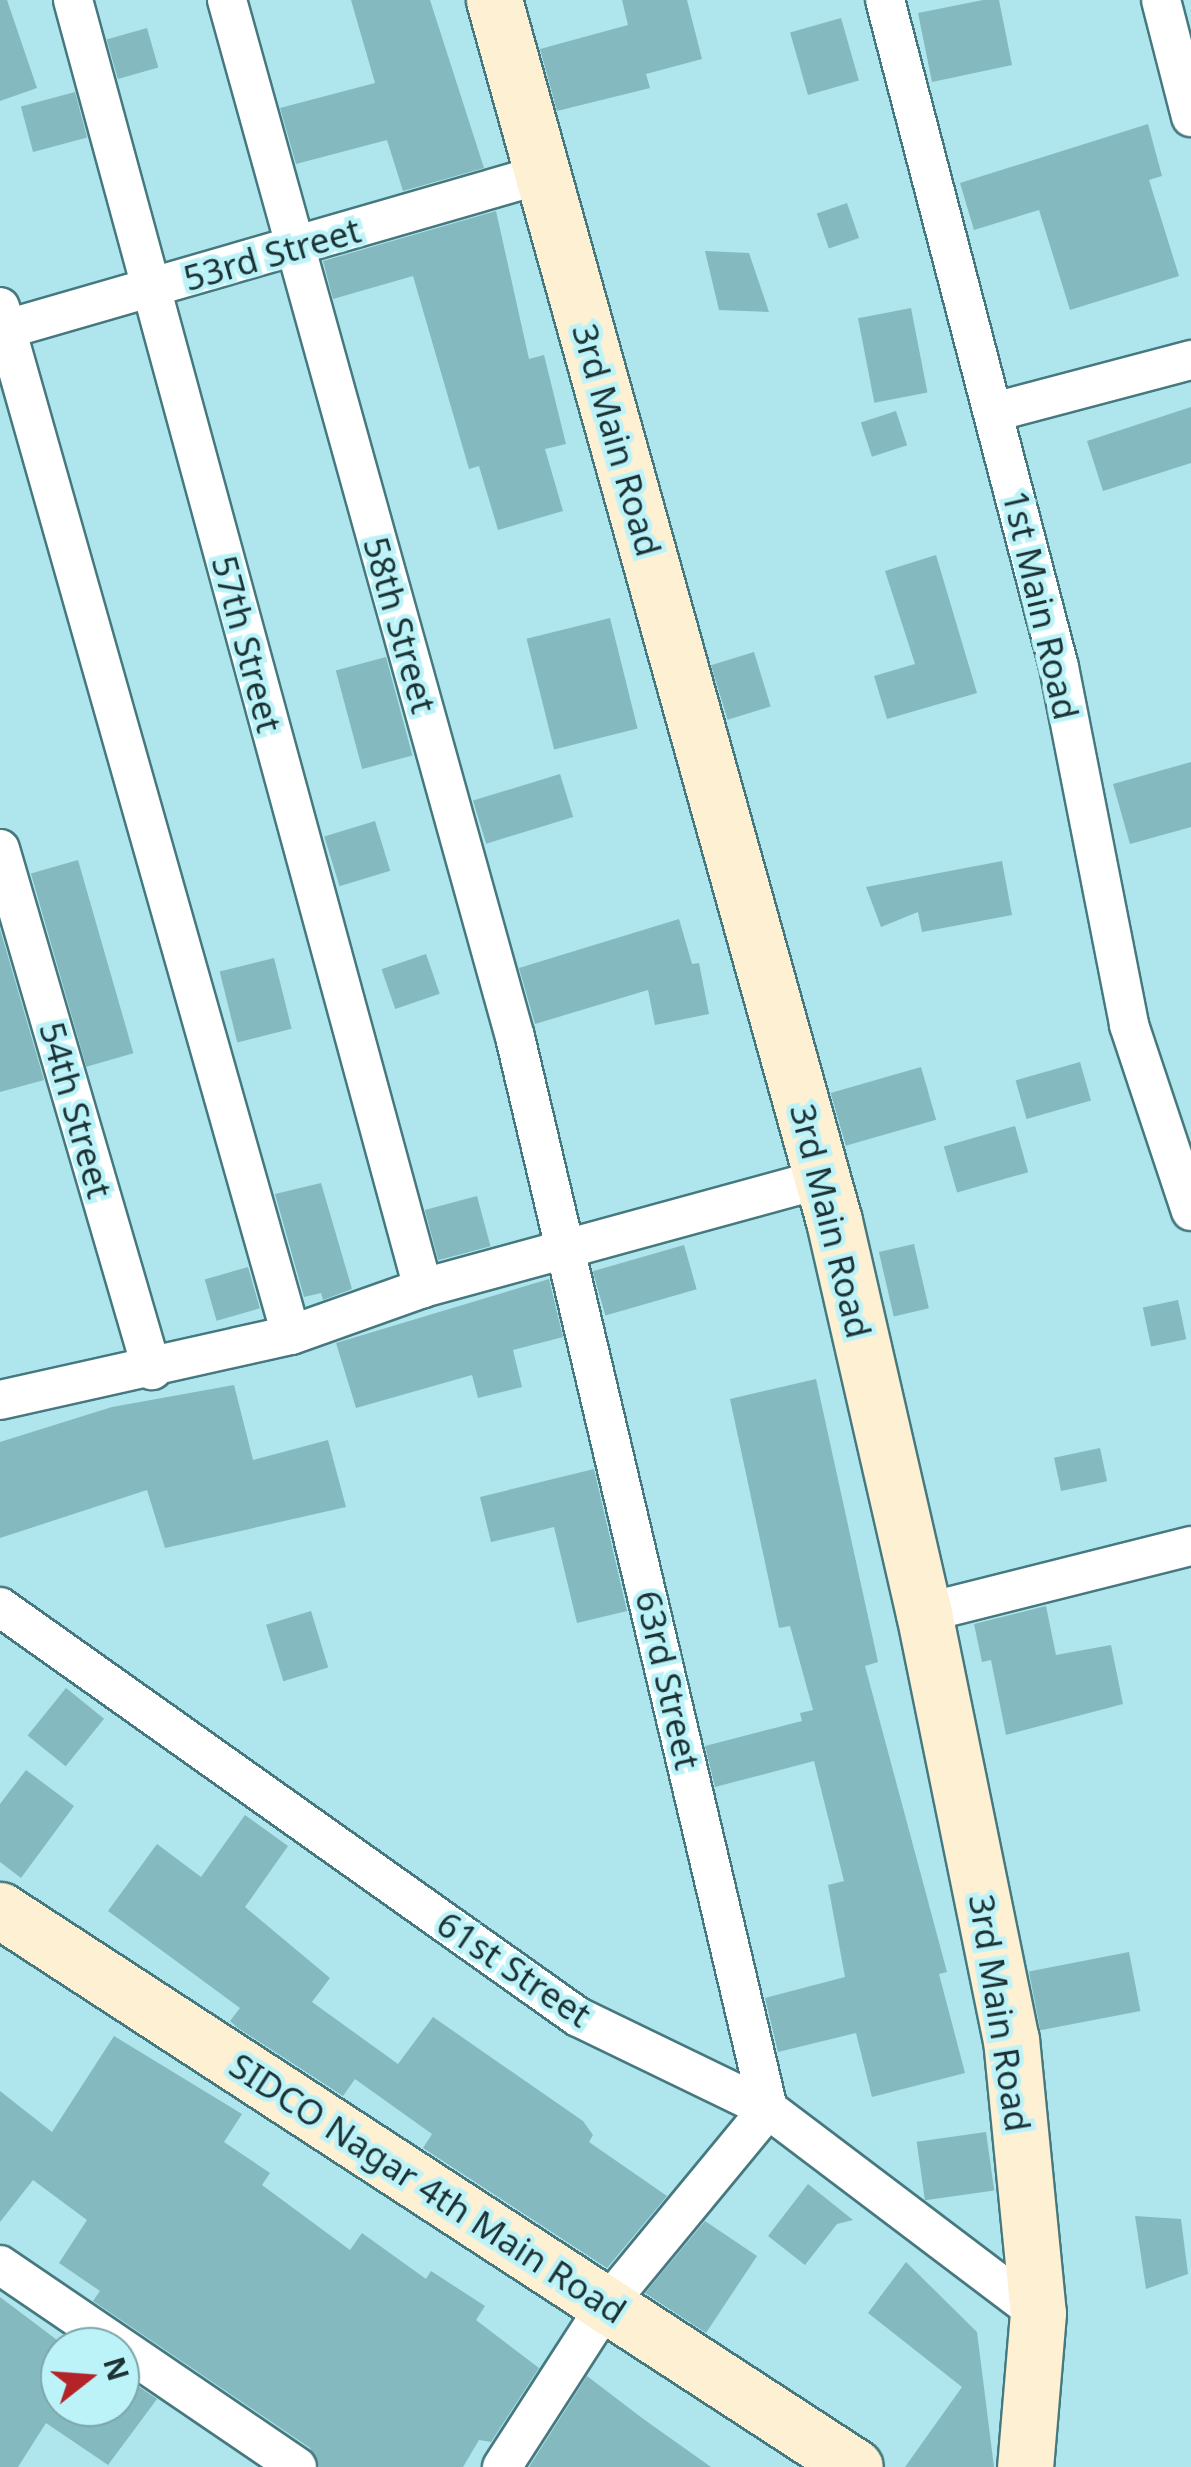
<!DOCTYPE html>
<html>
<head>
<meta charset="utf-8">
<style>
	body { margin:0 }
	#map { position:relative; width:1191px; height:2467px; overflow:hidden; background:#afe5ec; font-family:"Noto Sans",sans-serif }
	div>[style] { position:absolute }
	.building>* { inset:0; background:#84b9bf; transform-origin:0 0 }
	.roads { filter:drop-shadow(2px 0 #46797f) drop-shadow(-2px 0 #46797f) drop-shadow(0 2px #46797f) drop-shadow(0 -2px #46797f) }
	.street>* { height:38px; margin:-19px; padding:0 19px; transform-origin:19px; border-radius:19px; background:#fff }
	.secondary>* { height:55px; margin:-27.5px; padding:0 27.5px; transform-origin:27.5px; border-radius:27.5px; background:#fef0d2 }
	span { translate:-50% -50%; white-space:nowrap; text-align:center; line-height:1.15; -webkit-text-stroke:9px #bcf3f9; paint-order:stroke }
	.street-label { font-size:35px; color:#1c3234 }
	.north { position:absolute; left:40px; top:2327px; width:100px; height:100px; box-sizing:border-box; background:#bcf3f9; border:2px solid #7ca6aa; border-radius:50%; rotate:73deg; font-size:28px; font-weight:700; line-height:40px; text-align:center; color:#1c3234 }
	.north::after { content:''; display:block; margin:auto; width:35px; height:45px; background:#b42328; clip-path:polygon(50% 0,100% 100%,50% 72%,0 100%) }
</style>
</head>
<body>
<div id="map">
	<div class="building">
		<i style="clip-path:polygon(0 0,7px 0,37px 88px,0 101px)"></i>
		<i style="clip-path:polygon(351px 0,430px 0,484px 168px,403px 191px,387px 140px,296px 164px,280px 108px,375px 83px)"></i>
		<i style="clip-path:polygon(622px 0,687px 0,702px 59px,646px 74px,650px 88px,557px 111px,540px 49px,628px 25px)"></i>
		<i style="clip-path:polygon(983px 0,999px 0,1012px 65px,932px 82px,918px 13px)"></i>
		<i style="left:841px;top:18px;width:65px;height:53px;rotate:74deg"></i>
		<i style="left:147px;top:28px;width:41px;height:42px;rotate:74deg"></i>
		<i style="left:75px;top:92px;width:47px;height:56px;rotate:75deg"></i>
		<i style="clip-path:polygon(1148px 124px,1162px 176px,1149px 180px,1179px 276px,1070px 310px,1039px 210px,974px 230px,960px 183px)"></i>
		<i style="left:847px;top:203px;width:37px;height:32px;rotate:71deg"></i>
		<i style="clip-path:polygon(496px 211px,529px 359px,544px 355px,566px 444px,545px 449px,563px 511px,498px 530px,479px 466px,469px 469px,413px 276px,333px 299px,323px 261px)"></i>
		<i style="clip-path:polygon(705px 251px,749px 253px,769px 312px,719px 310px)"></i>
		<i style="left:911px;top:308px;width:86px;height:54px;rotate:79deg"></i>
		<i style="clip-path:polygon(1191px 407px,1191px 463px,1103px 491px,1087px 441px)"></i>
		<i style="left:896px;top:411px;width:36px;height:37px;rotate:72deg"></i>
		<i style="clip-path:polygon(936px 555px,977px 693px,887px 719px,874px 676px,915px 664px,885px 571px)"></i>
		<i style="left:610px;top:618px;width:114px;height:86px;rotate:76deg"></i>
		<i style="left:754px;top:652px;width:57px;height:45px;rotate:73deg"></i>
		<i style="left:386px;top:657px;width:102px;height:52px;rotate:75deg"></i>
		<i style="clip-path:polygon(1191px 762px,1191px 827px,1130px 844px,1113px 784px)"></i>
		<i style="left:560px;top:774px;width:45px;height:91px;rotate:73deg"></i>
		<i style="left:375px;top:821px;width:52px;height:53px;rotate:73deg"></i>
		<i style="left:78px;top:860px;width:201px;height:49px;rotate:74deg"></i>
		<i style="clip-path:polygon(1002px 861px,1012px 915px,922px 932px,918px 912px,881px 927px,866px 887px)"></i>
		<i style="clip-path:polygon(679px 919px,692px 964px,699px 963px,709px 1014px,655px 1025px,648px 990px,535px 1024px,519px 968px)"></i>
		<i style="clip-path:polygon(0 929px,44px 1080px,0 1092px)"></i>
		<i style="left:426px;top:954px;width:42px;height:47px;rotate:71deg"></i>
		<i style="left:274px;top:958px;width:73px;height:56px;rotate:76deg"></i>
		<i style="left:1080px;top:1062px;width:40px;height:67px;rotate:74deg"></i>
		<i style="left:921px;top:1067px;width:55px;height:94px;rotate:74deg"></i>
		<i style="left:1015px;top:1126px;width:48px;height:74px;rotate:74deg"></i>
		<i style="clip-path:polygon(321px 1183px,352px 1289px,323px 1300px,321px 1293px,304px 1297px,275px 1194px)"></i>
		<i style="left:477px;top:1196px;width:52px;height:54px;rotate:75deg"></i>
		<i style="left:914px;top:1244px;width:66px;height:36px;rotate:77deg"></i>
		<i style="left:684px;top:1245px;width:46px;height:95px;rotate:74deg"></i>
		<i style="left:248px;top:1267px;width:43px;height:45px;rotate:74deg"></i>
		<i style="clip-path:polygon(549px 1279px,563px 1337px,513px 1350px,522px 1387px,478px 1398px,472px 1375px,356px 1408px,336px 1343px)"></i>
		<i style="left:1178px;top:1300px;width:40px;height:36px;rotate:78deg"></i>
		<i style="clip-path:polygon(816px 1379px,878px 1662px,865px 1666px,947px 1972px,939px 1974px,965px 2073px,872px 2097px,856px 2033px,778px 2052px,765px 1998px,845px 1977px,828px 1885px,844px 1881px,814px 1761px,715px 1787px,705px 1746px,802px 1721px,800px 1713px,813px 1710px,790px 1626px,779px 1628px,730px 1399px)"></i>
		<i style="clip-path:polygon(234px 1385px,253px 1460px,328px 1440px,346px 1507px,165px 1548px,147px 1490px,0 1538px,0 1442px,112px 1407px)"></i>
		<i style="left:1100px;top:1448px;width:34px;height:47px;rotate:78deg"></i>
		<i style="clip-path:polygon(594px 1469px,627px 1611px,577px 1623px,554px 1527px,491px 1542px,480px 1497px)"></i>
		<i style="clip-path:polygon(1046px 1606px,1056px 1655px,1111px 1645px,1123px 1704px,1006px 1735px,991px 1660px,982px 1662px,974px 1624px)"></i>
		<i style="left:311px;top:1611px;width:59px;height:47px;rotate:73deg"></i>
		<i style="left:66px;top:1688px;width:49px;height:61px;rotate:39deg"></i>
		<i style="clip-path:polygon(26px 1770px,74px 1806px,21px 1878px,0 1862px,0 1804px)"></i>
		<i style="clip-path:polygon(245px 1815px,288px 1846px,245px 1907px,330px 1978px,312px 2002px,398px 2064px,433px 2017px,583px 2121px,593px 2135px,589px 2142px,667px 2196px,607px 2268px,423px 2148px,432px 2134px,355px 2079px,343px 2096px,238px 2028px,230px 2021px,240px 2008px,108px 1911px,157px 1844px,201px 1877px)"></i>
		<i style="left:1129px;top:1952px;width:60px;height:102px;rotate:79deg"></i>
		<i style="clip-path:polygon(114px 2036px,242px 2114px,224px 2142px,270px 2173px,262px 2185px,350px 2250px,362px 2233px,426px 2279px,431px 2271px,485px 2306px,476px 2320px,539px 2368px,491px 2442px,479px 2440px,463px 2467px,319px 2467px,310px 2448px,93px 2301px,100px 2291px,59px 2263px,87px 2220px,33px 2180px,0 2222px,0 2091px,52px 2132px)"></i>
		<i style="left:986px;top:2132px;width:59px;height:70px;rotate:82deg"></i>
		<i style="clip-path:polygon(808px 2184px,853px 2220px,837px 2224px,805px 2265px,768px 2236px)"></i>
		<i style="clip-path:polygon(1135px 2216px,1181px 2219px,1188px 2274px,1146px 2289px)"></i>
		<i style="clip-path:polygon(705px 2221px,757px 2256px,706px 2333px,645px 2293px)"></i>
		<i style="clip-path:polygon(906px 2262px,977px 2332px,994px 2467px,905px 2467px,962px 2387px,868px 2313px)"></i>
		<i style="clip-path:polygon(0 2297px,61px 2343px,66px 2337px,81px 2347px,60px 2347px,60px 2407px,120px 2407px,120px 2374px,157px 2399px,108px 2465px,46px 2423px,18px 2467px,0 2467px)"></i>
		<i style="clip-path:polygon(587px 2376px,642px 2418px,711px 2467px,529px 2467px)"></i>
	</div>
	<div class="roads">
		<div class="street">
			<i style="left:73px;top:0;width:1335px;rotate:74.8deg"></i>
			<i style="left:227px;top:0;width:1076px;rotate:74.48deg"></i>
			<i style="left:515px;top:1037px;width:1101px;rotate:76.72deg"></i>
			<i style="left:768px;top:2109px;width:253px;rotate:129.5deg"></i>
			<i style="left:607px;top:2304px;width:194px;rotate:122.8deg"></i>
			<i style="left:885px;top:0;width:689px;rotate:75.38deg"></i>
			<i style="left:1059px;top:667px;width:365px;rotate:78.9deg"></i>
			<i style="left:1129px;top:1025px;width:196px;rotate:71.6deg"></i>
			<i style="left:1161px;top:0;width:121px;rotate:75.6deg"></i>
			<i style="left:0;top:307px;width:1068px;rotate:74.19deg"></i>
			<i style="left:0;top:331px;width:565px;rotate:-16.13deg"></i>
			<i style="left:994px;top:412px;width:204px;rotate:-14.8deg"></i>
			<i style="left:0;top:849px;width:543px;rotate:73.74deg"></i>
			<i style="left:0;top:1400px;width:298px;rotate:-12.6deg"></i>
			<i style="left:291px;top:1335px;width:140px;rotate:-19.6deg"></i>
			<i style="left:423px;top:1288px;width:414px;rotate:-15.3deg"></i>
			<i style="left:0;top:1607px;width:709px;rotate:35.35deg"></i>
			<i style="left:578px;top:2017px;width:211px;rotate:25.8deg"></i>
			<i style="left:768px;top:2109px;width:338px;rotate:37.1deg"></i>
			<i style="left:924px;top:1613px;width:275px;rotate:-14.1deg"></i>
			<i style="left:0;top:2265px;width:359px;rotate:34.2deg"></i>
		</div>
		<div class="secondary">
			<i style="left:494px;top:0;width:1267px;rotate:74.44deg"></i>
			<i style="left:834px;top:1221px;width:402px;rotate:77.1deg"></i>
			<i style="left:924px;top:1613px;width:435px;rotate:78.5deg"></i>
			<i style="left:1011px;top:2039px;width:275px;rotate:84.4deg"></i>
			<i style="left:1038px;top:2313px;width:155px;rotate:94.8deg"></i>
			<i style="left:0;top:1910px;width:1020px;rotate:33.08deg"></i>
		</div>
	</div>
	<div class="street-label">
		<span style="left:272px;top:254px;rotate:-16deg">53rd Street</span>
		<span style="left:617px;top:440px;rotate:74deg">3rd Main Road</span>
		<span style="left:1041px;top:605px;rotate:77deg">1st Main Road</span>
		<span style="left:400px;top:625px;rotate:74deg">58th Street</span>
		<span style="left:247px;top:644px;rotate:75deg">57th Street</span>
		<span style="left:76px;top:1110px;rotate:74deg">54th Street</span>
		<span style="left:831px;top:1221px;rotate:76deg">3rd Main Road</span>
		<span style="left:668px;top:1680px;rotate:77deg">63rd Street</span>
		<span style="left:514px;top:1969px;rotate:34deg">61st Street</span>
		<span style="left:1000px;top:2013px;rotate:81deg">3rd Main Road</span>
		<span style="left:428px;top:2188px;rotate:33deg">SIDCO Nagar 4th Main Road</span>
	</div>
	<div class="north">N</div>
</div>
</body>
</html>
